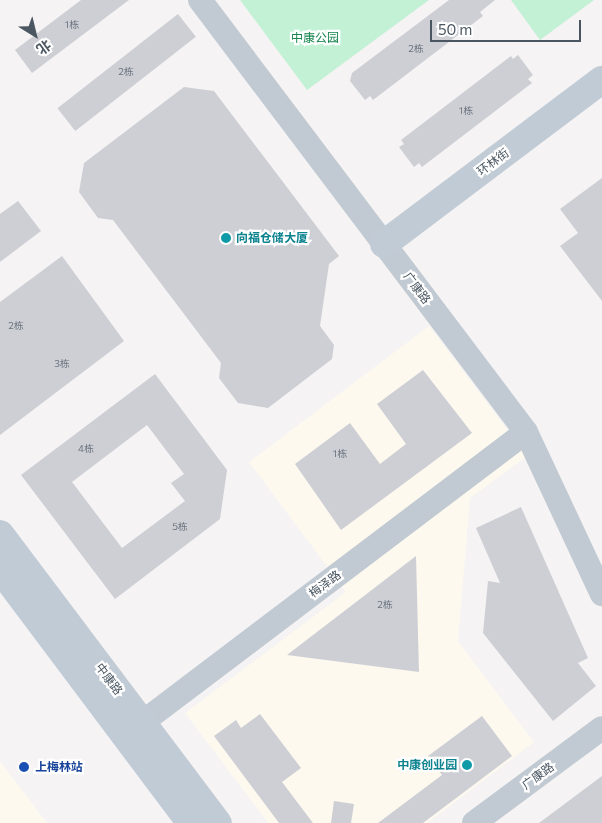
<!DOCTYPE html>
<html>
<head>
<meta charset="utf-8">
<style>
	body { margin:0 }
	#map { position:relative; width:602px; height:823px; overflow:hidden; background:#f5f3f3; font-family:Commissioner,"Noto Sans SC",sans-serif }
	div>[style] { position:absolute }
	.commercial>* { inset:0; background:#fdf9ef }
	.green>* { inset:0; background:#c3f1d5 }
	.building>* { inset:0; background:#cdcfd5; transform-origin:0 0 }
	.street>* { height:24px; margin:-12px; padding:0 12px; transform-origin:12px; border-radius:12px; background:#c1cad2 }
	.secondary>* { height:28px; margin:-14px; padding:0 14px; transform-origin:14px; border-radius:14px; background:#c1cbd6 }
	.dots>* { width:14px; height:14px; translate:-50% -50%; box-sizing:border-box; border:2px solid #fff; border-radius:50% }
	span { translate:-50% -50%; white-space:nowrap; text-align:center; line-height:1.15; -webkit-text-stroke:4.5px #fff; paint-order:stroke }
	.number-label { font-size:10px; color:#6b747e }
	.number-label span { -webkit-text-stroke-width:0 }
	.park-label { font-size:12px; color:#17864f }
	.street-label { font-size:12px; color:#4a5661 }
	.culture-label { font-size:12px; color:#0d838f; font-weight:700 }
	.left { translate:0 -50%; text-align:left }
	.right { translate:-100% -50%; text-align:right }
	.transit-label { font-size:12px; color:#164399; font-weight:700 }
	.north { position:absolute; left:10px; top:10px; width:50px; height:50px; -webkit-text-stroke:4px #fff; paint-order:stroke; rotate:144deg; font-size:14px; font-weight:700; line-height:20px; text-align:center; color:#4a5661 }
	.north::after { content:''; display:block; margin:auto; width:18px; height:22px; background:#4a5661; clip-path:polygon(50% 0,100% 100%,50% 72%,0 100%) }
	.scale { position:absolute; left:430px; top:20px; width:151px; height:22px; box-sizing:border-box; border:2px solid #4a5661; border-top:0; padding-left:6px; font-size:15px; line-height:18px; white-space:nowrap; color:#4a5661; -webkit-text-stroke:4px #fff; paint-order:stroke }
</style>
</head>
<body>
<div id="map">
	<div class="commercial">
		<i style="clip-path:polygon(429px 326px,527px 456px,470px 498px,458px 641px,534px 742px,427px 823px,268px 823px,185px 713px,346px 592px,249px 462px)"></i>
		<i style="clip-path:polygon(0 761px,47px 823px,0 823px)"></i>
	</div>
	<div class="green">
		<i style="clip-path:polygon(240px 0,429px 0,307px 90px)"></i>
		<i style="clip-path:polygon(511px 0,594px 0,540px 40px)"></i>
	</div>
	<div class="building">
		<i style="clip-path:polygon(81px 0,129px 0,32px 73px,15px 50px)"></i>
		<i style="clip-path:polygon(449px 0,495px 0,480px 12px,483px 16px,373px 100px,370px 96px,365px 100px,350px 81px,352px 73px)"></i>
		<i style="left:178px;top:14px;width:29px;height:153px;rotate:52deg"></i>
		<i style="clip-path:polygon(518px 55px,533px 75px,528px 79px,532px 83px,422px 167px,419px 163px,414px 167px,399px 147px,404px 144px,401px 140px,511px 56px,513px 59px)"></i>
		<i style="clip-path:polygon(184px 87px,214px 91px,339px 256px,329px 264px,320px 326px,334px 345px,332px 359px,268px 408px,238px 403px,219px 378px,221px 363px,113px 220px,98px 218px,79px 192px,84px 163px)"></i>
		<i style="clip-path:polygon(602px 178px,602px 301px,560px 246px,578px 233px,560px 209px)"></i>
		<i style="clip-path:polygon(18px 201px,41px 231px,0 262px,0 214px)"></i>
		<i style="clip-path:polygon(62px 256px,124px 341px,0 435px,0 302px)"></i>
		<i style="clip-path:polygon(423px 370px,472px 433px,341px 530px,295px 464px,350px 423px,380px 464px,406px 444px,377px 404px)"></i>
		<i style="clip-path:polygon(evenodd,155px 374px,227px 470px,220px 519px,115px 599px,21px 475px,155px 374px,147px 425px,184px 474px,171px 483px,185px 501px,122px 548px,72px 482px,147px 425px)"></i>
		<i style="clip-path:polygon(521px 507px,588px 658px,578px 663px,596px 686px,553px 721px,483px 633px,488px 581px,500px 583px,476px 528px)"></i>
		<i style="clip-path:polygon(416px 556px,419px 672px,287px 655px)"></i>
		<i style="clip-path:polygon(260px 714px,301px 768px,282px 782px,313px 823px,279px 823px,214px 736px,236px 720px,241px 728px)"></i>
		<i style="clip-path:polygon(482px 716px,512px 756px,423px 823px,378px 823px,442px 775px,428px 756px)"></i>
		<i style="clip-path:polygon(602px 776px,602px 823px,539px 823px)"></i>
		<i style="clip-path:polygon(334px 801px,354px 804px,351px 823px,331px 823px)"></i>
	</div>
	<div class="street">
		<i style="left:200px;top:0;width:541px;rotate:52.96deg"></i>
		<i style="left:526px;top:432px;width:179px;rotate:64.9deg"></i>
		<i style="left:127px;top:734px;width:500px;rotate:-37.12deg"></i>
		<i style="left:474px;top:823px;width:159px;rotate:-36.6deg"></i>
	</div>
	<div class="secondary">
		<i style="left:384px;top:244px;width:273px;rotate:-37deg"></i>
		<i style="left:0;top:534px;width:362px;rotate:53deg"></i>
		<i style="left:0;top:569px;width:318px;rotate:53.1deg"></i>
	</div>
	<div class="dots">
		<i style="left:226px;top:238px;background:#0f9aa8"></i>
		<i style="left:467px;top:765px;background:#0f9aa8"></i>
		<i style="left:24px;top:767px;background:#1a4fb4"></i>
	</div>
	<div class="number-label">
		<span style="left:72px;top:25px">1栋</span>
		<span style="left:416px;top:49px">2栋</span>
		<span style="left:126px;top:72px">2栋</span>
		<span style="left:466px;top:111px">1栋</span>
		<span style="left:16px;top:326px">2栋</span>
		<span style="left:62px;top:364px">3栋</span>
		<span style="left:86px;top:449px">4栋</span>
		<span style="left:340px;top:454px">1栋</span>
		<span style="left:180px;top:527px">5栋</span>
		<span style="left:385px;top:605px">2栋</span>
	</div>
	<div class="park-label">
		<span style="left:315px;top:38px">中康公园</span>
	</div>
	<div class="street-label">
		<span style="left:493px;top:162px;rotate:-37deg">环林街</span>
		<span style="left:417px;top:288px;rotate:53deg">广康路</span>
		<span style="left:325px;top:584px;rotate:-37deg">梅泽路</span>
		<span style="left:109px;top:679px;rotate:53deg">中康路</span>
		<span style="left:538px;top:776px;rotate:-36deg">广康路</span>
	</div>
	<div class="culture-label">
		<span class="left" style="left:236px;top:238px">向福仓储大厦</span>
		<span class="right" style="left:457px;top:765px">中康创业园</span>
	</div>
	<div class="transit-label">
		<span class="left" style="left:35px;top:767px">上梅林站</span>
	</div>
	<div class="north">北</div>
	<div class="scale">50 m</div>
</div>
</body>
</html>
